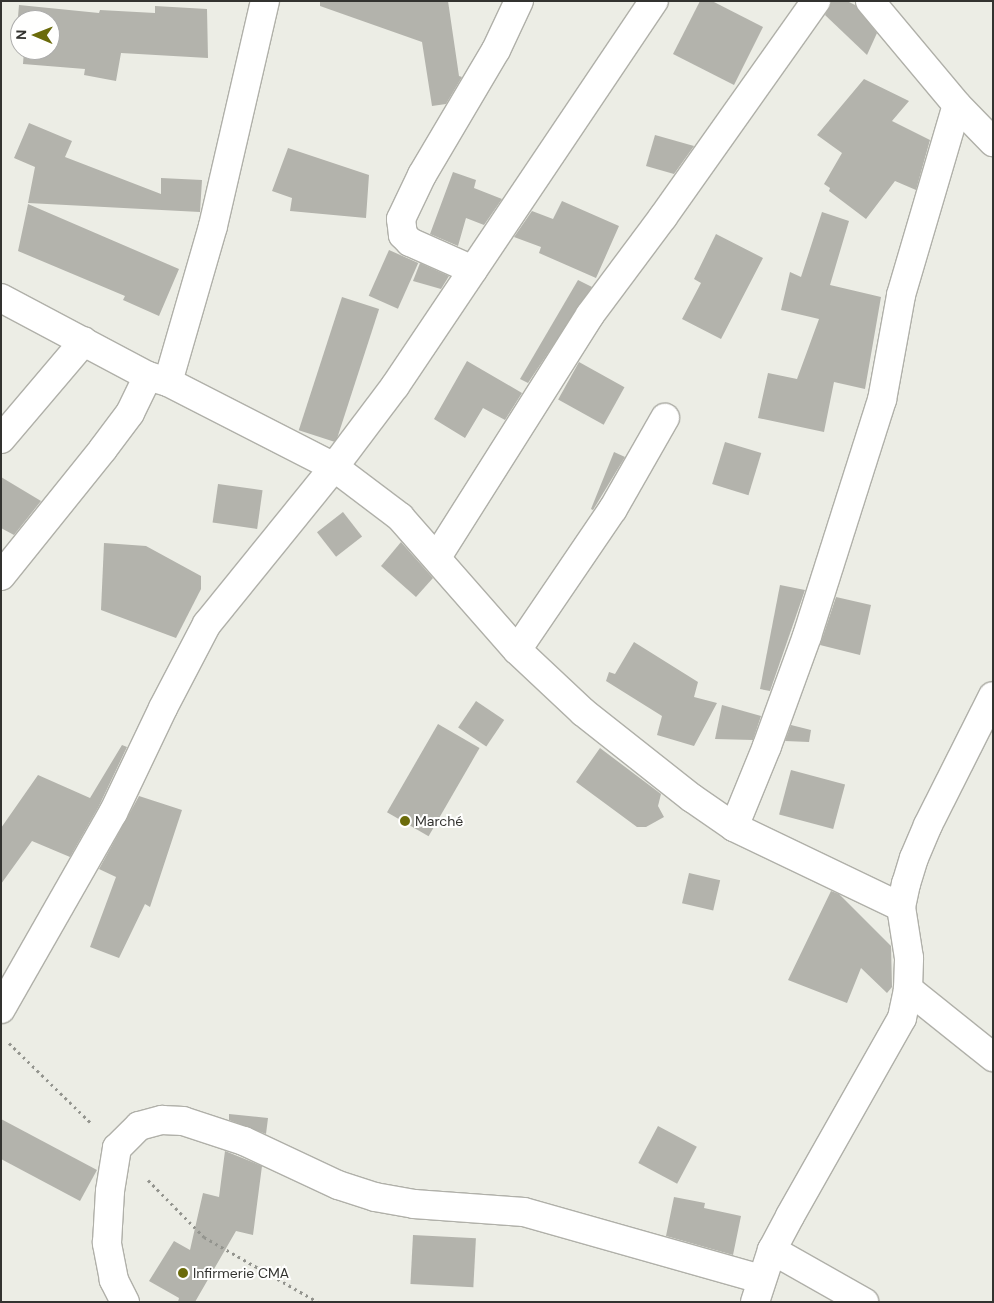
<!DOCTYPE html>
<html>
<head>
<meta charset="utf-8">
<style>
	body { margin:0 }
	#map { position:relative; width:994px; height:1303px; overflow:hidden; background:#ecede5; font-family:"DM Sans",sans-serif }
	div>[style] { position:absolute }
	.building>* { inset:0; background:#b3b3ac; transform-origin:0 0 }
	.path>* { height:3px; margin-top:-1.5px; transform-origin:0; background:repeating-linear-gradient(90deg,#93948e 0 2.5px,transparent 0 6.5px) }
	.roads { filter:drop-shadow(1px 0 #b0b0a9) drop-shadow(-1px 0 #b0b0a9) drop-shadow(0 1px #b0b0a9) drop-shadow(0 -1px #b0b0a9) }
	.minor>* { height:28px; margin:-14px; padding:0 14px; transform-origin:14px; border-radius:14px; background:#fff }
	.dots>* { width:14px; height:14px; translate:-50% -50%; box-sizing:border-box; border:2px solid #fffffe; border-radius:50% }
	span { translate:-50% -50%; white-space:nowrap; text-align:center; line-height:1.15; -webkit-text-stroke:4px #fffffe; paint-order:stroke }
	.poi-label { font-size:14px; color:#333330 }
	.left { translate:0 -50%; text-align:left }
	.frame { position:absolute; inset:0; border:2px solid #333330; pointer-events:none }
	.north { position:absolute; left:10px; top:10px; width:50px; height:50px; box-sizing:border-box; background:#fffffe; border:1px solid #adadac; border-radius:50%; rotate:271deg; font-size:14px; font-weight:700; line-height:20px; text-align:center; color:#333330 }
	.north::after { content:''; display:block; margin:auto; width:18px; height:22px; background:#6b6b0a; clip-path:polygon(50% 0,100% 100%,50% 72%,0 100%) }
</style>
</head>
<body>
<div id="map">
	<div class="building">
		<i style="clip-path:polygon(320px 1px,448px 1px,459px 76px,462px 77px,446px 104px,432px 106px,422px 42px,320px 6px)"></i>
		<i style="clip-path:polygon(700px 1px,712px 1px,763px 27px,734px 85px,673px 54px)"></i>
		<i style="clip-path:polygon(831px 1px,847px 1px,855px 5px,877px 33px,867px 55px,825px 15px)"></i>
		<i style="clip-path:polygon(19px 5px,99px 13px,100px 10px,155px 13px,155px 6px,207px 9px,208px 58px,121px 53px,116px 81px,84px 75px,85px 69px,23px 64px,24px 50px,50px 50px,50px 20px,20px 20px,20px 40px,16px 40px)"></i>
		<i style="clip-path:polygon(864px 79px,909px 101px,892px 121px,930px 140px,916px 190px,895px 181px,866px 219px,829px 191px,830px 188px,824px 184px,842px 153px,817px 135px)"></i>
		<i style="clip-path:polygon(29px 123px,72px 141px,65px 157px,161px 194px,161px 178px,202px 180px,200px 212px,28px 203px,35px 167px,14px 158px)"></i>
		<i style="clip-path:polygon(655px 135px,694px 146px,674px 174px,646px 166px)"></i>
		<i style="clip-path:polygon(288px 148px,369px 175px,366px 218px,290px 211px,292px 198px,272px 191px)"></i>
		<i style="clip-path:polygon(453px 172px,476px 180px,474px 188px,502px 199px,484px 225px,466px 218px,458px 246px,430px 234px)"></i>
		<i style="clip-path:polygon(562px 201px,619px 226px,596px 278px,539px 253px,541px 247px,514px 237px,532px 211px,553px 219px)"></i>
		<i style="clip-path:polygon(28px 204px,179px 269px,159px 316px,123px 300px,125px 296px,18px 251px)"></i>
		<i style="clip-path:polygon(822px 212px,849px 221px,830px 285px,881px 297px,865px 389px,834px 382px,824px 432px,758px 418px,768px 373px,797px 379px,819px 319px,781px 310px,790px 272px,801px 277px)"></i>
		<i style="clip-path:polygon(716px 234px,763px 258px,721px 339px,682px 319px,701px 283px,694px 279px)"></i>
		<i style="left:389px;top:250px;width:32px;height:50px;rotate:24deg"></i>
		<i style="clip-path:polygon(420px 263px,449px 276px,441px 289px,413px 281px)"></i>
		<i style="clip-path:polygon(578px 280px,592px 287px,528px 383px,520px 379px)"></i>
		<i style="left:342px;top:297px;width:39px;height:140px;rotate:18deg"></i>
		<i style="clip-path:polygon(467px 361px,522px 393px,505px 420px,483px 408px,465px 438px,434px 419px)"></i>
		<i style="left:579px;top:362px;width:52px;height:43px;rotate:29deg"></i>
		<i style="left:725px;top:442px;width:38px;height:44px;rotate:17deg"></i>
		<i style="clip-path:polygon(614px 452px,625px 457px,593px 510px,591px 509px)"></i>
		<i style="clip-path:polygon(1px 477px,41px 501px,14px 535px,1px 528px)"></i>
		<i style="left:218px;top:484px;width:45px;height:39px;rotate:8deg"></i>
		<i style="left:343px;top:512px;width:31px;height:33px;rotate:52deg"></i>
		<i style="clip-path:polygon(401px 542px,433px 578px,416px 597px,381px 566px)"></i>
		<i style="clip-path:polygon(104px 543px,146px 546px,201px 576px,201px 589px,176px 638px,101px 610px)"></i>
		<i style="clip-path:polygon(780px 585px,805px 590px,770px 691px,760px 689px)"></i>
		<i style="clip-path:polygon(836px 597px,871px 605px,860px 655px,820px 645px)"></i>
		<i style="clip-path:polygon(634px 642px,698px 682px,694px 697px,717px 703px,694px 746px,657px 735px,662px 716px,606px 681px,609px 672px,615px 674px)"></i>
		<i style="left:476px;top:701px;width:34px;height:32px;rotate:34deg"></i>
		<i style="clip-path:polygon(722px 705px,761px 716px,753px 740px,715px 739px)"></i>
		<i style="left:438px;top:724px;width:48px;height:102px;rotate:30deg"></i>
		<i style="clip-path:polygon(791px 725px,811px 730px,809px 742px,785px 741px)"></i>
		<i style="clip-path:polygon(122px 745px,127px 747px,99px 806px,70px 857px,32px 841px,1px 884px,1px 828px,38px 775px,90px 798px)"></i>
		<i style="clip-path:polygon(600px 748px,661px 794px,658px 806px,664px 817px,646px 827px,637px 827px,576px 782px)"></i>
		<i style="left:791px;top:770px;width:56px;height:46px;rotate:15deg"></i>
		<i style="clip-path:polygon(139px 796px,182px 810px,150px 907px,145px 904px,119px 958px,90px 947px,116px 877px,99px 869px)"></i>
		<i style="left:689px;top:873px;width:32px;height:31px;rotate:13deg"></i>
		<i style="clip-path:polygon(831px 891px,839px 894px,891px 946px,892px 987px,887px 993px,861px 968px,847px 1003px,788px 980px)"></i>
		<i style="clip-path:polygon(229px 1114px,268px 1118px,266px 1134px,229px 1120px)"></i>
		<i style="clip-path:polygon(1px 1119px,97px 1170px,80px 1201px,1px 1159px)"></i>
		<i style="left:658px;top:1126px;width:44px;height:42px;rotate:28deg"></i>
		<i style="clip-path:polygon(225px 1151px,262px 1166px,253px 1235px,236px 1231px,195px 1302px,178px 1302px,179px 1298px,149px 1281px,174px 1241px,190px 1250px,203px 1193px,219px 1197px)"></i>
		<i style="clip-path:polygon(674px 1197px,705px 1203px,704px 1208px,741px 1216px,733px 1255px,666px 1236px)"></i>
		<i style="left:413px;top:1235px;width:63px;height:49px;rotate:3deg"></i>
	</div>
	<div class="path">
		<i style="left:9px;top:1043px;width:116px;rotate:44.3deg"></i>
		<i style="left:148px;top:1180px;width:80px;rotate:45.5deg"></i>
		<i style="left:204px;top:1237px;width:131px;rotate:29.7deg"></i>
	</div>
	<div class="roads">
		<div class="minor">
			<i style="left:870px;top:1px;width:136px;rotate:50.1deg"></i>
			<i style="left:957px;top:105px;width:52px;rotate:45.8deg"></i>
			<i style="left:473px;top:270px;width:69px;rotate:-156deg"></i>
			<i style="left:410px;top:242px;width:10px;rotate:-135deg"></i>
			<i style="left:403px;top:235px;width:16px;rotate:-97deg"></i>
			<i style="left:401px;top:219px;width:49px;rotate:-64.5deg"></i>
			<i style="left:422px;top:175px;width:145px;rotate:-59.4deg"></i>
			<i style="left:496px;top:50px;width:54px;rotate:-64.9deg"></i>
			<i style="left:1px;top:298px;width:166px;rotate:28deg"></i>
			<i style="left:148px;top:376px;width:21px;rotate:17deg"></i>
			<i style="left:168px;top:382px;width:186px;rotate:27.1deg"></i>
			<i style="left:334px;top:467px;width:83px;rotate:37.1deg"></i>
			<i style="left:400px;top:517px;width:177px;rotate:48.7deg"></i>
			<i style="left:517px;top:650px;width:91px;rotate:43.2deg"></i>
			<i style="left:583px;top:712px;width:139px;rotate:38.3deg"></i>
			<i style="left:692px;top:798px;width:51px;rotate:34.6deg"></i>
			<i style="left:734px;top:827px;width:185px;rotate:25.6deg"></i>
			<i style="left:168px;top:382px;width:162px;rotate:-73.9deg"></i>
			<i style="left:213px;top:226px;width:231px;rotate:-77deg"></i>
			<i style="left:1px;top:439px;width:128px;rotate:-49.7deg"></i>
			<i style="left:437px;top:557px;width:286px;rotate:-57.7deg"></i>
			<i style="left:590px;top:315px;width:122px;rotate:-53.3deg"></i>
			<i style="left:663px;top:217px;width:265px;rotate:-54.7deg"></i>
			<i style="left:1px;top:576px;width:163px;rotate:-51.2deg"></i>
			<i style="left:103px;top:449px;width:45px;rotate:-53.1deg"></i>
			<i style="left:130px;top:413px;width:41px;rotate:-64.1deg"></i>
			<i style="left:517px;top:650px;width:171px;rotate:-55.8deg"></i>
			<i style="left:613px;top:509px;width:105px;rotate:-60.3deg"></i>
			<i style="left:734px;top:827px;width:87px;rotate:-67.8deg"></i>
			<i style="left:767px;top:746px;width:117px;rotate:-70deg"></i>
			<i style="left:807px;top:636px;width:248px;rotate:-72.4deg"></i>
			<i style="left:882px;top:400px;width:107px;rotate:-79.7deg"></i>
			<i style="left:901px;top:295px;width:198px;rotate:-73.6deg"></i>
			<i style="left:908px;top:989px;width:109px;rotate:38.7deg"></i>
			<i style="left:1px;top:1009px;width:226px;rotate:-60.3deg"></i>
			<i style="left:113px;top:813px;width:116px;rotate:-64.5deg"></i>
			<i style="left:163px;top:708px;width:95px;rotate:-62.4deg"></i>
			<i style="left:207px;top:624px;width:202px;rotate:-51deg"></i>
			<i style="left:334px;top:467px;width:101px;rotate:-53deg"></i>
			<i style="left:395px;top:386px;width:464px;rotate:-56.1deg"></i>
			<i style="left:772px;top:1250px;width:106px;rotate:29.5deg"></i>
			<i style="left:125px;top:1302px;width:25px;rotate:-117deg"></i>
			<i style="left:114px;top:1280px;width:38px;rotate:-101deg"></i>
			<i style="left:107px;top:1243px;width:52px;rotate:-86.7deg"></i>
			<i style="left:110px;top:1191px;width:44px;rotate:-80.8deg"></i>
			<i style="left:117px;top:1148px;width:31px;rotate:-45deg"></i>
			<i style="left:139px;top:1126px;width:24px;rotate:-15deg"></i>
			<i style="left:162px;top:1120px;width:21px;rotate:3deg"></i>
			<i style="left:183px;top:1121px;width:64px;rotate:18.2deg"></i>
			<i style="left:244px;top:1141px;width:104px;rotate:25.1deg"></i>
			<i style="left:338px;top:1185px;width:39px;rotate:18deg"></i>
			<i style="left:375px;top:1197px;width:40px;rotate:10deg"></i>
			<i style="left:414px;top:1204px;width:110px;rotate:4.2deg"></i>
			<i style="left:524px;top:1212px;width:246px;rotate:15.8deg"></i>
			<i style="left:755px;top:1302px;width:55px;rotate:-71.9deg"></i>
			<i style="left:772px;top:1250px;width:38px;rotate:-62deg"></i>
			<i style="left:790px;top:1216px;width:227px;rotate:-60.5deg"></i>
			<i style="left:902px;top:1018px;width:30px;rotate:-78deg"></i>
			<i style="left:908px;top:989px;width:31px;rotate:-88deg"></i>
			<i style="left:909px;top:958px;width:52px;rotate:-98.9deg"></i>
			<i style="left:901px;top:907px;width:24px;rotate:-78deg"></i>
			<i style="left:906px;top:884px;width:27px;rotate:-73deg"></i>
			<i style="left:914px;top:858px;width:36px;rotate:-67deg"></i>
			<i style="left:928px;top:825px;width:144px;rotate:-63.3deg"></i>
		</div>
	</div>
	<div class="dots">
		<i style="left:405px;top:821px;background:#6b6b0a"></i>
		<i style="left:183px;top:1273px;background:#6b6b0a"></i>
	</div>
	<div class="poi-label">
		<span class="left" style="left:415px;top:821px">Marché</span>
		<span class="left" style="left:193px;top:1273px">Infirmerie CMA</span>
	</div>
	<div class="frame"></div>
	<div class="north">N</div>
</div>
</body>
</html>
